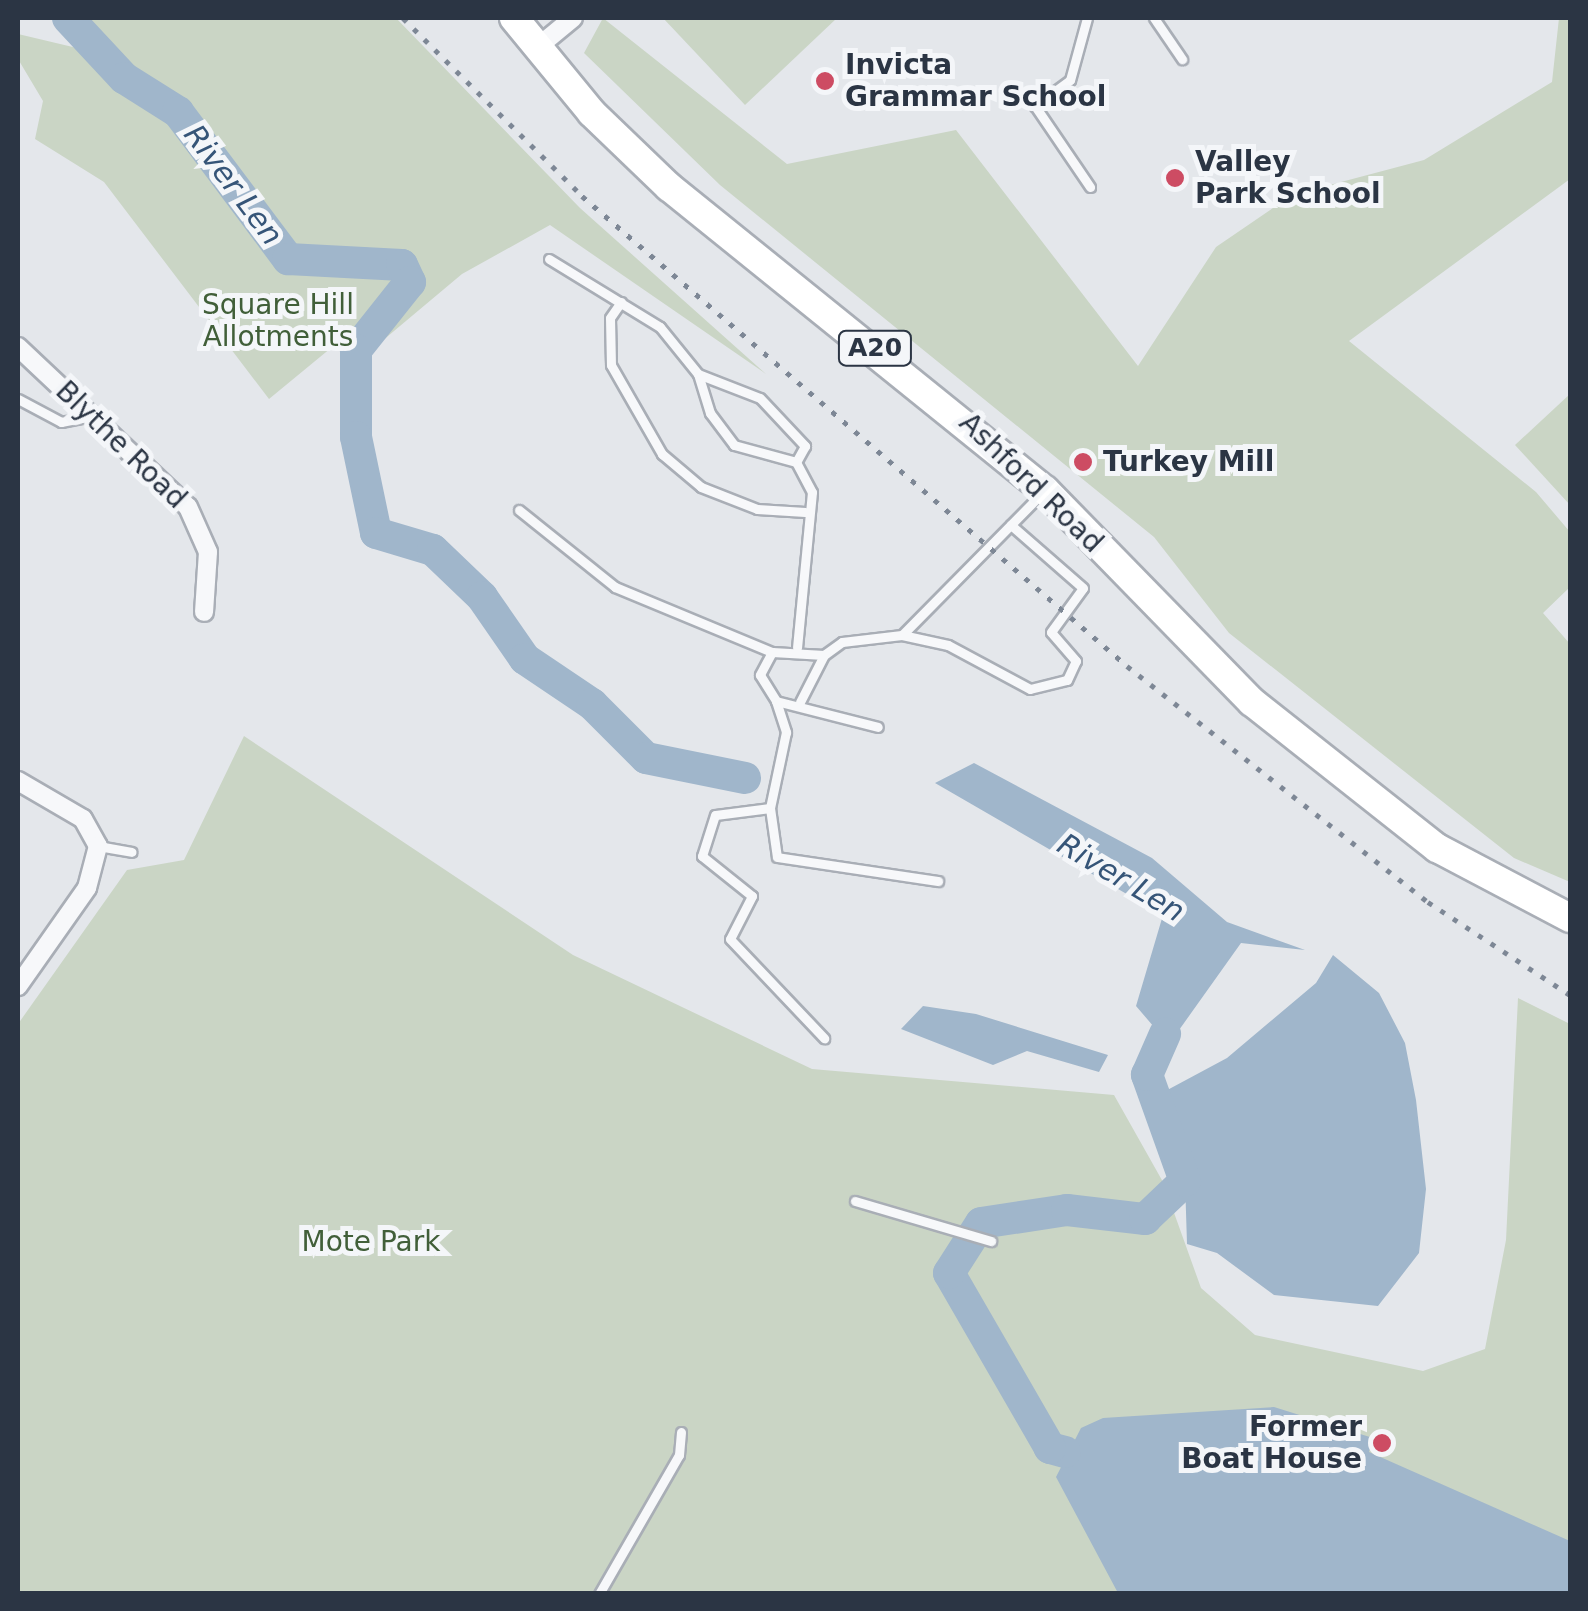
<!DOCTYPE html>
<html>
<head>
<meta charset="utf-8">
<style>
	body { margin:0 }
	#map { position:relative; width:1588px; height:1611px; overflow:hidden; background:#e4e7eb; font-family:"DejaVu Sans",sans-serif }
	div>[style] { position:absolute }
	.green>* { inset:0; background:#cad5c5 }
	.water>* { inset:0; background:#a0b6cb }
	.river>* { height:32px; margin:-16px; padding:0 16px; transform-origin:16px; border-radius:16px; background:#a0b6cb }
	.roads { filter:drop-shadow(2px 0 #a9aeb6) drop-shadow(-2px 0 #a9aeb6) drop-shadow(0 2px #a9aeb6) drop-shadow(0 -2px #a9aeb6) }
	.lane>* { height:9px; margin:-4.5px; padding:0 4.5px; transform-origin:4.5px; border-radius:4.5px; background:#f7f8fa }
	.street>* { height:18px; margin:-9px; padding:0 9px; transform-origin:9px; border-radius:9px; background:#f7f8fa }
	.primary>* { height:28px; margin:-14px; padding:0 14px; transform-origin:14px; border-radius:14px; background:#fff }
	.rail>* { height:5px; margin-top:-2.5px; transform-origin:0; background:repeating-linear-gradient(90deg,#7d8795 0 5px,transparent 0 15px) }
	.dots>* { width:28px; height:28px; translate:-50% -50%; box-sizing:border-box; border:5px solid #f4f6f9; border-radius:50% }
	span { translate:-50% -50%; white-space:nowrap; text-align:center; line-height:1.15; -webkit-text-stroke:10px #f4f6f9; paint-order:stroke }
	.shield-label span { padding:2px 8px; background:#f4f6f9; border:2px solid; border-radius:8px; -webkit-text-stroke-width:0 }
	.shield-label { font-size:25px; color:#2b3544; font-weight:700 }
	.poi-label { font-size:28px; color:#2b3544; font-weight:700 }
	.left { translate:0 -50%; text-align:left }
	.right { translate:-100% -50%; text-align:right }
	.park-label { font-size:28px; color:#415f39 }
	.street-label { font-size:28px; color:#2b3544 }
	.water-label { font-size:30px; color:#365578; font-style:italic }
	.frame { position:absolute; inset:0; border:20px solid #2b3544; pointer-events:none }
</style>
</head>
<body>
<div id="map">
	<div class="green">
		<i style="clip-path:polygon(74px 18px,396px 18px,580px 208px,766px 374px,550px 225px,462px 274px,363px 357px,337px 343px,269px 399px,104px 182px,35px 139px,43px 101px,18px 59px,18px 34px,77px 48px,138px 91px)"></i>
		<i style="clip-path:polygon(603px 18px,787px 164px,956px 130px,1138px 366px,1216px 247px,1292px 195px,1424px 160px,1552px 82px,1559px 18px,1570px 18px,1570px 179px,1349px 341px,1536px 492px,1570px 532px,1570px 587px,1543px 613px,1570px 644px,1570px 882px,1514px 858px,1229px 633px,1154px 537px,720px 185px,584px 53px)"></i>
		<i style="clip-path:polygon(663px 18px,837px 18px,745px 105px)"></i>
		<i style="clip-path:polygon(1570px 394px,1570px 505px,1515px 445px)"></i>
		<i style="clip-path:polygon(244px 736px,573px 955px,812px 1069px,1114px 1095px,1163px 1182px,1201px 1288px,1255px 1335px,1423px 1371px,1485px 1349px,1506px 1240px,1518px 998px,1570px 1024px,1570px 1593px,18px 1594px,18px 1024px,127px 870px,184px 860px)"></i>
	</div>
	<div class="water">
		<i style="clip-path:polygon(974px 763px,1152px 858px,1227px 922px,1305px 950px,1241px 943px,1147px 1075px,1136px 1072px,1160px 1034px,1136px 1006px,1163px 915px,935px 783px)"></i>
		<i style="clip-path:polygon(1333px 955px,1379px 993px,1405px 1043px,1416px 1100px,1426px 1189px,1419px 1253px,1378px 1306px,1274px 1295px,1217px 1253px,1187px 1244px,1185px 1181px,1153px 1110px,1158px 1095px,1227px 1058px,1316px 983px)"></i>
		<i style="clip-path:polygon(923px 1006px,976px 1014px,1108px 1055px,1099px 1072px,1027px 1051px,993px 1065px,901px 1029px)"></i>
		<i style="clip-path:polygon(1274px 1407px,1373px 1438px,1369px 1452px,1570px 1541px,1570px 1593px,1118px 1593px,1056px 1477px,1081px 1428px,1103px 1418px)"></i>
	</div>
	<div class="river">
		<i style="left:68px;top:18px;width:82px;rotate:47deg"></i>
		<i style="left:124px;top:78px;width:64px;rotate:32.2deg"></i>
		<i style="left:178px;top:112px;width:184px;rotate:53.2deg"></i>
		<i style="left:288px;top:259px;width:114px;rotate:3deg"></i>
		<i style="left:402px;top:265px;width:19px;rotate:65deg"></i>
		<i style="left:410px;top:282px;width:87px;rotate:128.5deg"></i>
		<i style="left:356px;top:350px;width:87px;rotate:90deg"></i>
		<i style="left:356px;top:437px;width:98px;rotate:78.2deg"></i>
		<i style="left:376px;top:533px;width:59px;rotate:16.6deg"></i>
		<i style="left:433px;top:550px;width:68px;rotate:43.8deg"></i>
		<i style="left:482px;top:597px;width:75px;rotate:55.3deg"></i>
		<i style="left:525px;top:659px;width:81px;rotate:33.9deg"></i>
		<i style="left:592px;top:704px;width:76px;rotate:45deg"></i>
		<i style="left:646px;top:758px;width:101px;rotate:11.4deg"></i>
		<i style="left:1065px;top:1452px;width:16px;rotate:-165deg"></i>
		<i style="left:1050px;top:1448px;width:202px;rotate:-120deg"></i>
		<i style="left:949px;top:1273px;width:59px;rotate:-57.4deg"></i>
		<i style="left:981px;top:1223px;width:87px;rotate:-8.6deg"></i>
		<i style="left:1067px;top:1210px;width:79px;rotate:6.6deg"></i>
		<i style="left:1145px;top:1219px;width:55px;rotate:-43.5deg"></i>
		<i style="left:1185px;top:1181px;width:113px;rotate:-109.7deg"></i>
		<i style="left:1147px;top:1075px;width:45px;rotate:-66.3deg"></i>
	</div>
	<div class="roads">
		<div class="lane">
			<i style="left:1087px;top:18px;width:64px;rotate:105.3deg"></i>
			<i style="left:1070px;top:80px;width:44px;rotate:143.4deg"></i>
			<i style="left:1035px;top:106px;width:98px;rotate:55.8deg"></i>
			<i style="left:1154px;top:18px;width:50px;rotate:55.7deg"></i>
			<i style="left:549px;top:259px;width:130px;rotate:31.5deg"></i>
			<i style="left:660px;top:327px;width:60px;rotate:51deg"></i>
			<i style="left:698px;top:374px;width:41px;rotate:72.9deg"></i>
			<i style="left:710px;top:413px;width:40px;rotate:53deg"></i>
			<i style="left:734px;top:445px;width:64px;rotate:15.3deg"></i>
			<i style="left:796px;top:462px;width:34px;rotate:62deg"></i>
			<i style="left:812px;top:492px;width:156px;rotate:95.5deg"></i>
			<i style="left:621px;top:302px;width:19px;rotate:125deg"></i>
			<i style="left:610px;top:318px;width:47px;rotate:88.8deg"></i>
			<i style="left:611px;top:365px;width:103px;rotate:60.2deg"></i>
			<i style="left:662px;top:454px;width:51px;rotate:40.2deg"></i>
			<i style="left:701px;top:487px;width:60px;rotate:21.4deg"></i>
			<i style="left:757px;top:509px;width:48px;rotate:3.6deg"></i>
			<i style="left:698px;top:374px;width:66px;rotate:21.2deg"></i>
			<i style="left:760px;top:398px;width:66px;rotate:46.8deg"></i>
			<i style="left:805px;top:446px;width:18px;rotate:119deg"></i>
			<i style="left:18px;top:399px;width:49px;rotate:28.1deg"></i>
			<i style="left:61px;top:422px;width:31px;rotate:-11deg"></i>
			<i style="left:519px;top:510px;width:123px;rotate:38.7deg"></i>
			<i style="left:615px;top:587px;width:170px;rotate:22.5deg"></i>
			<i style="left:902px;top:635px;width:47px;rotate:12.3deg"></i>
			<i style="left:948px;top:645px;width:93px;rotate:28.2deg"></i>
			<i style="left:1030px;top:689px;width:38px;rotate:-14deg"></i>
			<i style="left:1067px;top:680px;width:21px;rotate:-65deg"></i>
			<i style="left:1076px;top:661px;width:38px;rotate:-131deg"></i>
			<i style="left:1051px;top:632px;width:54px;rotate:-54deg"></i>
			<i style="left:1083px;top:588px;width:96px;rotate:-138.8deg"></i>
			<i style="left:824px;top:655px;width:22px;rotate:-36deg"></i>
			<i style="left:842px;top:642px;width:60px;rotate:-6.7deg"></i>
			<i style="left:902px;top:635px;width:199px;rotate:-45.4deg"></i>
			<i style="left:776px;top:701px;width:33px;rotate:72deg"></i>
			<i style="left:786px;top:732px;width:78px;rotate:101.9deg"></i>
			<i style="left:770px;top:808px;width:55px;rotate:172.7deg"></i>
			<i style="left:715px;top:815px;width:43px;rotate:107.6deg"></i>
			<i style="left:702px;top:856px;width:64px;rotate:38.7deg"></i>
			<i style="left:752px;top:896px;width:48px;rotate:117.1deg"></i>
			<i style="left:730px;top:939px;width:137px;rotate:46.5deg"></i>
			<i style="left:800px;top:702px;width:53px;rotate:-62.9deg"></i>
			<i style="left:824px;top:655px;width:52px;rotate:-176.7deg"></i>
			<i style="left:772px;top:652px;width:26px;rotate:118deg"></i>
			<i style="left:760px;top:675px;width:31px;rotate:58deg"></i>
			<i style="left:776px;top:701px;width:105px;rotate:14.3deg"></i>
			<i style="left:770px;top:808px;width:49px;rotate:81.9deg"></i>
			<i style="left:777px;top:857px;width:163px;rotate:8.5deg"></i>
			<i style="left:98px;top:846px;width:34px;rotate:10deg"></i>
			<i style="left:855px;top:1201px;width:142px;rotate:16.4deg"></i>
			<i style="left:599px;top:1594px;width:160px;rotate:-60.1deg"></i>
			<i style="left:679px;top:1455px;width:23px;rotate:-85deg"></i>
		</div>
		<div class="street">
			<i style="left:539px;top:46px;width:44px;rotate:-39.5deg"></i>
			<i style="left:18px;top:347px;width:233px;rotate:43.3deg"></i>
			<i style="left:188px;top:507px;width:49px;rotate:66deg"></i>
			<i style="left:208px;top:552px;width:60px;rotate:93.8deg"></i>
			<i style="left:18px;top:781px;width:75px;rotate:30.3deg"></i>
			<i style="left:83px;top:819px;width:31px;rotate:61deg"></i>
			<i style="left:98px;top:846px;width:43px;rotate:104.7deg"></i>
			<i style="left:87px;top:888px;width:120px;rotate:125.1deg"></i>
		</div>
		<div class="primary">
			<i style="left:514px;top:18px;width:123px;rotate:50.6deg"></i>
			<i style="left:592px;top:113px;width:107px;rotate:43.9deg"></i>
			<i style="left:669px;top:187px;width:483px;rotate:38.9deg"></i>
			<i style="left:1045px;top:490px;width:296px;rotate:45.7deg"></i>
			<i style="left:1252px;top:702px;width:236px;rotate:38.3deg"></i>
			<i style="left:1437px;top:848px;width:150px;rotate:27.8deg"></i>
		</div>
	</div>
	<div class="rail">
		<i style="left:403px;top:18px;width:252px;rotate:44.8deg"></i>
		<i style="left:582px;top:196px;width:720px;rotate:40.77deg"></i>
		<i style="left:1127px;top:666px;width:382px;rotate:38.1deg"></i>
		<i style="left:1428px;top:902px;width:170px;rotate:33.2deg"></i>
	</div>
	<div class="dots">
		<i style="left:825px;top:81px;background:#cd4c63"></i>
		<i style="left:1175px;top:178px;background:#cd4c63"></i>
		<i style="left:1083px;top:462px;background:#cd4c63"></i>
		<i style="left:1382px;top:1443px;background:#cd4c63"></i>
	</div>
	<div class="shield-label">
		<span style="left:875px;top:348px">A20</span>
	</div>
	<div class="poi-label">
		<span class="left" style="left:845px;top:81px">Invicta<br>Grammar School</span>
		<span class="left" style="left:1195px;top:178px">Valley<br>Park School</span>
		<span class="left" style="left:1103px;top:462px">Turkey Mill</span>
		<span class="right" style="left:1362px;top:1443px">Former<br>Boat House</span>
	</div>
	<div class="park-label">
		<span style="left:278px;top:321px">Square Hill<br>Allotments</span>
		<span style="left:371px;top:1242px">Mote Park</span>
	</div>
	<div class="street-label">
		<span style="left:121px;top:445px;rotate:44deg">Blythe Road</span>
		<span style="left:1031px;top:483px;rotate:44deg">Ashford Road</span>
	</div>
	<div class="water-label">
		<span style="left:233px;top:185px;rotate:53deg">River Len</span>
		<span style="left:1121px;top:878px;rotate:31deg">River Len</span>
	</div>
	<div class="frame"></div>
</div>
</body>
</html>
